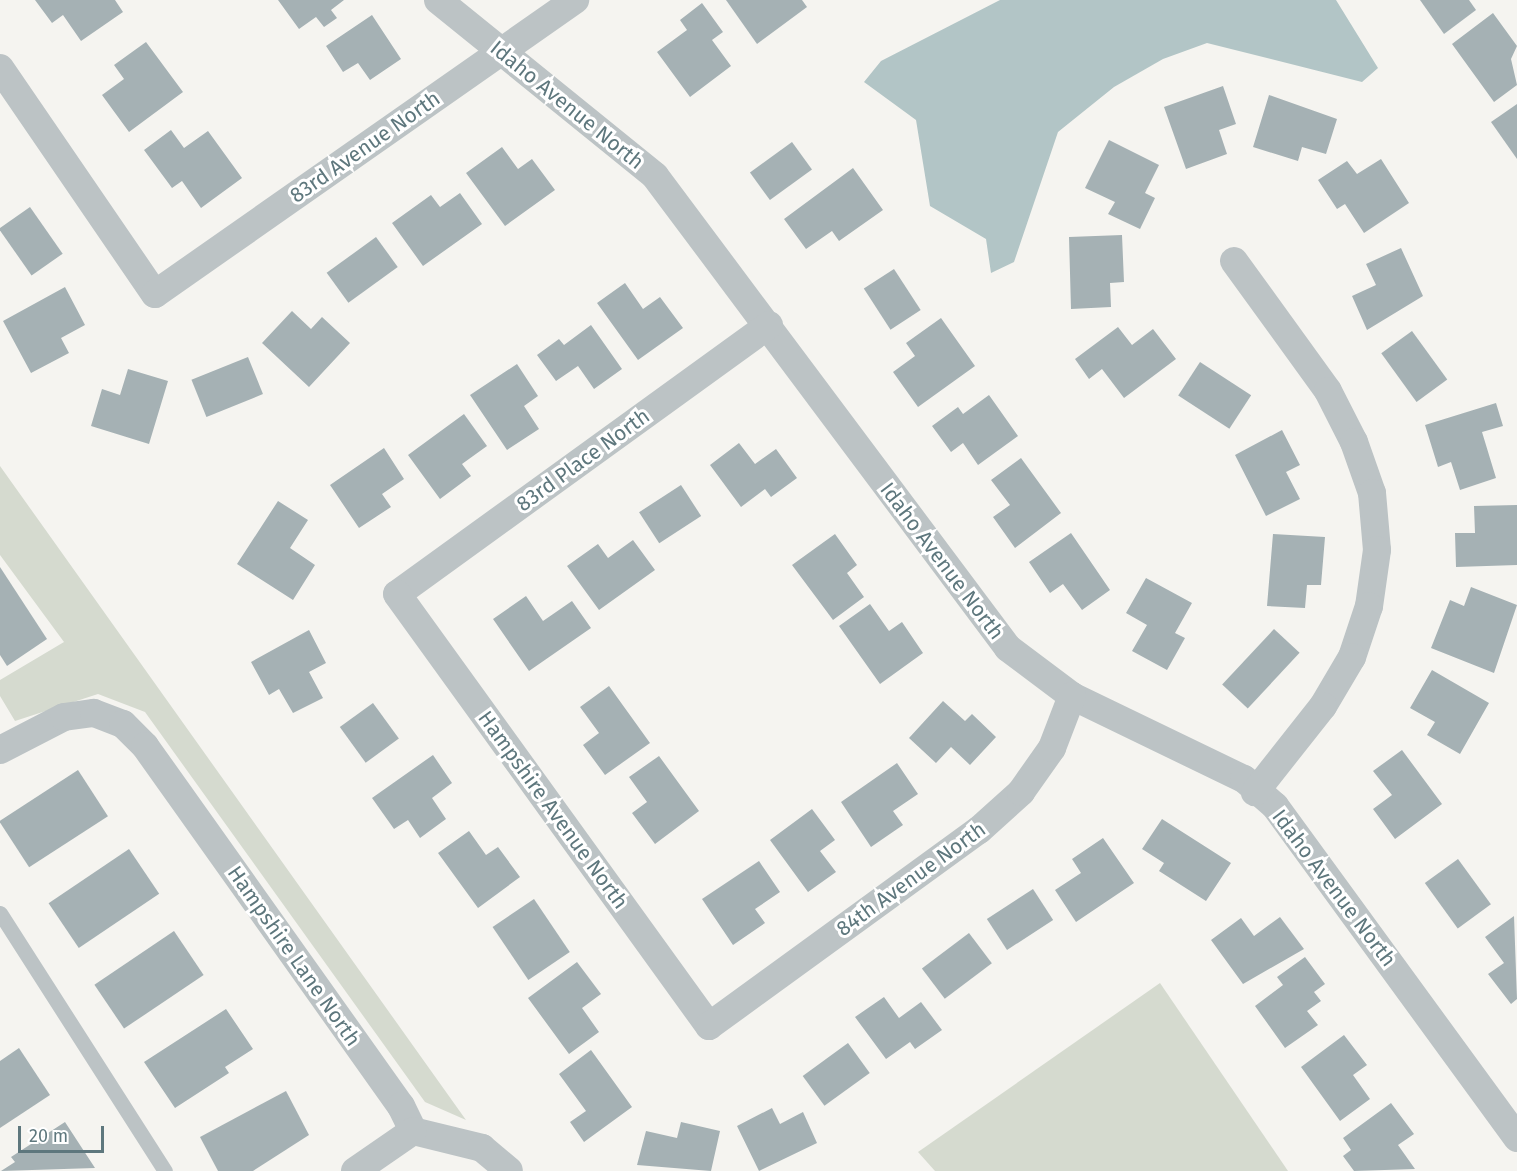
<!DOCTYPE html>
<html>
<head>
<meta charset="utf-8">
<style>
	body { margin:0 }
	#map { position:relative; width:1517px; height:1171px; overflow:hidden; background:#f5f4f0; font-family:"Fira Sans",sans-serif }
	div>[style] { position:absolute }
	.green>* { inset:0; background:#d5dacf }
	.water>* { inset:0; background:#b2c5c6 }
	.building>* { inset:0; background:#a5b1b4; transform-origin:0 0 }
	.service>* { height:15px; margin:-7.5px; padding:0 7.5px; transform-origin:7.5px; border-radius:7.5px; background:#bcc3c5 }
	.minor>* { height:28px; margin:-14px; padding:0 14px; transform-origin:14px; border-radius:14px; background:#bcc3c5 }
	span { translate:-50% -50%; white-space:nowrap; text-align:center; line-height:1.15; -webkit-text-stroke:6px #fff; paint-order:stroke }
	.street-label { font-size:21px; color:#5e777d }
	.scale { position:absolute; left:18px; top:1126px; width:86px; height:27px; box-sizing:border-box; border:3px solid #5e777d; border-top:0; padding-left:8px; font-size:18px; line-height:21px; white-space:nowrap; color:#5e777d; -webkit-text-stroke:4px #fff; paint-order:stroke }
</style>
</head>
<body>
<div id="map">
	<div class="green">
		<i style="clip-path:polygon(0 466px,466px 1120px,425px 1102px,145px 712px,98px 694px,15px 721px,0 696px,0 680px,64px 642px,0 555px)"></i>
		<i style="clip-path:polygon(1160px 983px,1288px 1171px,935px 1171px,918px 1152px)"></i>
	</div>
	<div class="water">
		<i style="clip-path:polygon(1000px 0,1336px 0,1378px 68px,1362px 82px,1207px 43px,1163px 59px,1114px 87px,1058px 132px,1014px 262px,991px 273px,986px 239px,930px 206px,916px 120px,864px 82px,881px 61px)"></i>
	</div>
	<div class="building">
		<i style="clip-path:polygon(35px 0,115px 0,123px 12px,81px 41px,63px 15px,52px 23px)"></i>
		<i style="clip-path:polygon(278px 0,344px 0,331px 10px,337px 18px,324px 27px,316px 17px,299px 29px)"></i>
		<i style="clip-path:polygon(726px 0,802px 0,807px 7px,757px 44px)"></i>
		<i style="clip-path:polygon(1420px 0,1469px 0,1476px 10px,1444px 34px)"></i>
		<i style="clip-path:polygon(702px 3px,723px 32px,712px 40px,731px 66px,690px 97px,657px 52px,687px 30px,680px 20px)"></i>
		<i style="clip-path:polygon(1493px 13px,1517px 46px,1511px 59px,1517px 85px,1494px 102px,1452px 44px)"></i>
		<i style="clip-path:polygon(372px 15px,401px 59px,370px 80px,358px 63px,343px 72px,326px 46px)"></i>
		<i style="clip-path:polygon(146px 42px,183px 92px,129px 132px,102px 95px,124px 79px,114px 65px)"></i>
		<i style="clip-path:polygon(1223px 86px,1236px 124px,1219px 130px,1227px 154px,1186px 169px,1164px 107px)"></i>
		<i style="clip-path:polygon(1269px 95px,1337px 119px,1326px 154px,1302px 147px,1298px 161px,1253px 147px)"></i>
		<i style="clip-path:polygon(1517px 104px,1517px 159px,1491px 122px)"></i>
		<i style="clip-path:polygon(171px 130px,184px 148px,208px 131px,242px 178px,201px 208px,182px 181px,172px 188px,144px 150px)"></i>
		<i style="clip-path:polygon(1109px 140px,1159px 165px,1145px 193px,1155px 198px,1140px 229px,1108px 214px,1115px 202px,1085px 188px)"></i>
		<i style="left:792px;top:142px;width:34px;height:52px;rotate:54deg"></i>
		<i style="clip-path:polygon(502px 147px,518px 169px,532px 159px,555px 190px,505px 226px,466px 173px)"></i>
		<i style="clip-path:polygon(1381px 159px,1409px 203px,1364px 233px,1345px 204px,1337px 209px,1318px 180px,1347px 161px,1357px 174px)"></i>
		<i style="clip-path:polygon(853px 168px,883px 210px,839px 241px,832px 231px,806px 249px,784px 219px)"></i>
		<i style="clip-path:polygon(460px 193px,482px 224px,423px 266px,392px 223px,431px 195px,440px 207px)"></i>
		<i style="left:30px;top:207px;width:57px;height:38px;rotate:55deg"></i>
		<i style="clip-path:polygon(1122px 235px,1124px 282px,1110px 283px,1111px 307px,1071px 309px,1069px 237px)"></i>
		<i style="left:376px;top:237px;width:37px;height:61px;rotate:54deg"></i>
		<i style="clip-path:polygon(1401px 248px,1423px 296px,1367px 330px,1352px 296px,1376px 285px,1366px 264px)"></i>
		<i style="left:894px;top:269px;width:49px;height:36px;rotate:57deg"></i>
		<i style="clip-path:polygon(625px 283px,643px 309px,660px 297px,683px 328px,638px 360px,597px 303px)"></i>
		<i style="clip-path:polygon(65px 287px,85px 325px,61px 338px,69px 353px,31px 373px,3px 321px)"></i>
		<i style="clip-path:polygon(292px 311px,311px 329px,322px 317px,350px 343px,309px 387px,262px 343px)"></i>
		<i style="clip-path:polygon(941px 318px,975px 366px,918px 407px,893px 372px,915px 356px,906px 343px)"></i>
		<i style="clip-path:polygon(591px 325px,622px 369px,594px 389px,578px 366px,556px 381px,537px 355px,559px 339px,564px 345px)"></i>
		<i style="clip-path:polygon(1118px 327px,1132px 345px,1153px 329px,1176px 359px,1124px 398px,1102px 369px,1089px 379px,1075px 359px)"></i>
		<i style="left:1412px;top:331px;width:60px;height:38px;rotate:54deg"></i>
		<i style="left:248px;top:357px;width:40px;height:61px;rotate:68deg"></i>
		<i style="left:1200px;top:362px;width:61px;height:40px;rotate:33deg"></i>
		<i style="clip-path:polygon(517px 364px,538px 396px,524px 406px,539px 429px,507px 450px,470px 395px)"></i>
		<i style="clip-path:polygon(128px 369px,168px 381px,149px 444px,91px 426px,102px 389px,120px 395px)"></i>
		<i style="clip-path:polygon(989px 395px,1018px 436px,978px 465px,963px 443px,951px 452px,932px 426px,958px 407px,963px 414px)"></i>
		<i style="clip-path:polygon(1496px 403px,1503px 426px,1482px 432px,1496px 478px,1460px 490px,1451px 462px,1438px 467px,1425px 425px)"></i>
		<i style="clip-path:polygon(464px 414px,487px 446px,462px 464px,471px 476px,440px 499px,408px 455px)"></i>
		<i style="clip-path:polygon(1282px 430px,1300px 465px,1286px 472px,1300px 499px,1266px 516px,1235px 455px)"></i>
		<i style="clip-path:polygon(739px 443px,755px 464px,776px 449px,797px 478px,771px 497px,765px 489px,741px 507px,710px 465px)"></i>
		<i style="clip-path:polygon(384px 448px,404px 479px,382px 494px,391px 507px,359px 528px,330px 485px)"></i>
		<i style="clip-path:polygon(1021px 458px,1061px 513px,1015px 548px,993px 517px,1010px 505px,991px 480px)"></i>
		<i style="left:681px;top:485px;width:37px;height:50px;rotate:57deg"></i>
		<i style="clip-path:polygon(278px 501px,308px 520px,290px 548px,315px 565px,293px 600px,237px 564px)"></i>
		<i style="clip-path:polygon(1517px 505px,1517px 565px,1456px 567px,1455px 533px,1475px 533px,1474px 506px)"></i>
		<i style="clip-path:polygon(1071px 533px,1110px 590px,1082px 610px,1063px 584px,1050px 593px,1029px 562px)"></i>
		<i style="clip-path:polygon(835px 534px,857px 565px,847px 573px,864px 597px,833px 620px,792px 565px)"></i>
		<i style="clip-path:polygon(1273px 534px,1325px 537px,1321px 585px,1307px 585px,1305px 608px,1267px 606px)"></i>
		<i style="clip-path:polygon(633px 540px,655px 570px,599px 610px,567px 566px,598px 544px,608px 558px)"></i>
		<i style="clip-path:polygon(0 567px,47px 639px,7px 666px,0 655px)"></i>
		<i style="clip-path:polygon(1146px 578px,1192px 603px,1175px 633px,1185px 638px,1167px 670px,1132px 651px,1147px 625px,1126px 613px)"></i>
		<i style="clip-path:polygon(1471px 587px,1517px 605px,1494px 673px,1431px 648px,1450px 600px,1464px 606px)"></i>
		<i style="clip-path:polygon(526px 596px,543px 621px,572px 601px,591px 628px,529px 671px,493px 619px)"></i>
		<i style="clip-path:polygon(870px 604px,889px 631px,902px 622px,923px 653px,880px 684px,839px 626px)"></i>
		<i style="left:1274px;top:629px;width:35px;height:76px;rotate:43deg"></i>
		<i style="clip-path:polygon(309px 630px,326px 663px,309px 672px,323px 698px,293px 713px,279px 689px,269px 695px,251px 662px)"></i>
		<i style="clip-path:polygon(1432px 670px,1489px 703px,1460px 754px,1427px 735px,1435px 722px,1410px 708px)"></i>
		<i style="clip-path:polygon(609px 686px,650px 743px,605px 775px,583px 745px,599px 733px,580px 707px)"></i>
		<i style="clip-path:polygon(943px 701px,965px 721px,972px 714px,996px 737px,970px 765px,951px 747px,936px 763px,909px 738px)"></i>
		<i style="left:373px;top:703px;width:44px;height:41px;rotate:54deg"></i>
		<i style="clip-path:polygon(1402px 750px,1442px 804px,1395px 839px,1373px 809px,1392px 795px,1373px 771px)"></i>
		<i style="clip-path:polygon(433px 755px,452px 783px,432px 798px,446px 819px,420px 838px,408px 820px,394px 829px,372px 798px)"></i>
		<i style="clip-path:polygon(659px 756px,699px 811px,655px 844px,632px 813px,647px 802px,629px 777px)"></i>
		<i style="clip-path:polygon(897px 763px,918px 794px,893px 811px,903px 825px,871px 847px,841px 802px)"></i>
		<i style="left:78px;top:770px;width:55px;height:94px;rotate:57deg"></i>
		<i style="clip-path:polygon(812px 809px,835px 840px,820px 851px,836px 872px,808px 892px,770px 840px)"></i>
		<i style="clip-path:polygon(1162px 819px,1231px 863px,1206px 901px,1159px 871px,1164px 863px,1142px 849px)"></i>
		<i style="clip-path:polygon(469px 831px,486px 855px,498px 847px,520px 877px,478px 908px,438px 853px)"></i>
		<i style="clip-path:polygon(1103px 838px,1134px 883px,1076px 922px,1055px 890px,1081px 873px,1072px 859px)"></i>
		<i style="left:129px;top:849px;width:54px;height:97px;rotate:56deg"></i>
		<i style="left:1458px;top:859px;width:56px;height:41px;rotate:54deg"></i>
		<i style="clip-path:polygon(759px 861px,780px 892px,755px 909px,765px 923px,733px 945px,702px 899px)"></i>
		<i style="left:1033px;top:889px;width:37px;height:55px;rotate:57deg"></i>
		<i style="left:534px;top:899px;width:64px;height:50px;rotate:56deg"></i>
		<i style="clip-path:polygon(1514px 916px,1517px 999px,1511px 1004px,1488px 974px,1504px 963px,1485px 937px)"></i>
		<i style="clip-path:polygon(1280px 917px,1304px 949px,1243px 984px,1211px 940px,1241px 918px,1254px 936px)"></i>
		<i style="left:174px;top:931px;width:53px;height:96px;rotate:56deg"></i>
		<i style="left:969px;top:933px;width:38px;height:59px;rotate:53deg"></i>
		<i style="clip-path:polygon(1305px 957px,1325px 984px,1314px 992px,1321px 1001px,1307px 1011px,1318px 1025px,1285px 1048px,1255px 1006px,1283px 985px,1277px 977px)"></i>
		<i style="clip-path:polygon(577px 962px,601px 994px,582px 1008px,599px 1032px,569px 1054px,528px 998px)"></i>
		<i style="clip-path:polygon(884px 997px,899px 1018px,921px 1002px,942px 1030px,915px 1049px,910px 1042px,886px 1059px,855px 1017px)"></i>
		<i style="clip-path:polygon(226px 1009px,253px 1049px,225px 1067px,229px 1073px,175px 1108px,144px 1062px)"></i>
		<i style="clip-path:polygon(1344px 1035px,1367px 1065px,1353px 1075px,1370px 1099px,1340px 1121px,1301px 1067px)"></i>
		<i style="left:848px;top:1043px;width:37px;height:56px;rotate:54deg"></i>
		<i style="clip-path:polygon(19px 1048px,50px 1095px,0 1128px,0 1061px)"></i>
		<i style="clip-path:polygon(591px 1050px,632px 1107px,584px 1142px,570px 1122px,586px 1111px,559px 1074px)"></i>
		<i style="clip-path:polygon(286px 1091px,309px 1135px,253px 1171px,218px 1171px,200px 1137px)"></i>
		<i style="clip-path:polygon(1391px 1103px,1414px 1134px,1398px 1145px,1415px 1169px,1354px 1171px,1343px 1156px,1351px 1150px,1343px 1138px)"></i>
		<i style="clip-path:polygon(772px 1108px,780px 1124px,803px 1112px,817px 1143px,759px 1171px,737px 1126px)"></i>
		<i style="clip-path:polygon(65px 1122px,95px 1168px,1px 1171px,15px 1162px,11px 1157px)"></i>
		<i style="clip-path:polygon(681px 1122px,720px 1131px,711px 1171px,637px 1165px,646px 1131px,677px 1138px)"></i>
	</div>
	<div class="service">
		<i style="left:0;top:913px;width:306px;rotate:57.4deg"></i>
	</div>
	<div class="minor">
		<i style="left:438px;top:0;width:279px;rotate:39deg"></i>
		<i style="left:655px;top:176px;width:589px;rotate:53.21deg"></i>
		<i style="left:1008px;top:648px;width:80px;rotate:36.9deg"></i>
		<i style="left:1072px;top:696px;width:191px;rotate:25.8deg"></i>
		<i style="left:1244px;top:779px;width:41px;rotate:41.1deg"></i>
		<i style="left:1275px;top:806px;width:411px;rotate:53.9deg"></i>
		<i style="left:0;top:68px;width:274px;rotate:55.6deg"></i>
		<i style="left:155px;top:294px;width:513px;rotate:-34.99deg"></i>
		<i style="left:1234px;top:261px;width:160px;rotate:54.1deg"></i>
		<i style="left:1328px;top:391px;width:57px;rotate:63deg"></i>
		<i style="left:1354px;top:442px;width:54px;rotate:70.6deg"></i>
		<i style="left:1372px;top:493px;width:57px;rotate:85deg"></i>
		<i style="left:1377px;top:550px;width:57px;rotate:98.1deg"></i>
		<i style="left:1369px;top:606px;width:54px;rotate:108.4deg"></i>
		<i style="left:1352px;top:657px;width:57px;rotate:120.6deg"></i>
		<i style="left:1323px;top:706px;width:110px;rotate:128.3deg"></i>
		<i style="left:769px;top:325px;width:459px;rotate:144.1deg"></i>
		<i style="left:397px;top:594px;width:533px;rotate:54.16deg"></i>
		<i style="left:709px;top:1026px;width:334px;rotate:-36deg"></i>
		<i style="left:979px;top:830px;width:57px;rotate:-42.1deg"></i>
		<i style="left:1021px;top:792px;width:54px;rotate:-54.8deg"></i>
		<i style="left:1052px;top:748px;width:56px;rotate:-69deg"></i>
		<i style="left:0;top:750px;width:72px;rotate:-27.3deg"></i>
		<i style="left:64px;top:717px;width:30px;rotate:-8deg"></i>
		<i style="left:94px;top:713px;width:31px;rotate:21deg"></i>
		<i style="left:123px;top:724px;width:31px;rotate:45deg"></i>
		<i style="left:145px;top:746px;width:442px;rotate:54.6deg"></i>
		<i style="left:401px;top:1106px;width:28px;rotate:64deg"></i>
		<i style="left:413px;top:1131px;width:71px;rotate:13.8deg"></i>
		<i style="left:482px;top:1148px;width:35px;rotate:40deg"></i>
		<i style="left:355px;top:1171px;width:70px;rotate:-34.6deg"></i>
	</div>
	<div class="street-label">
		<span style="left:567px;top:105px;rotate:39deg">Idaho Avenue North</span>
		<span style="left:365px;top:147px;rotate:-35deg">83rd Avenue North</span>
		<span style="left:583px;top:460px;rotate:-36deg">83rd Place North</span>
		<span style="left:942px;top:561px;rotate:53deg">Idaho Avenue North</span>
		<span style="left:553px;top:810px;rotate:54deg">Hampshire Avenue North</span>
		<span style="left:911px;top:879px;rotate:-36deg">84th Avenue North</span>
		<span style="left:1334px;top:888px;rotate:53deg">Idaho Avenue North</span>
		<span style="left:294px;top:956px;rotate:55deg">Hampshire Lane North</span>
	</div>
	<div class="scale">20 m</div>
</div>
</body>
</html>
